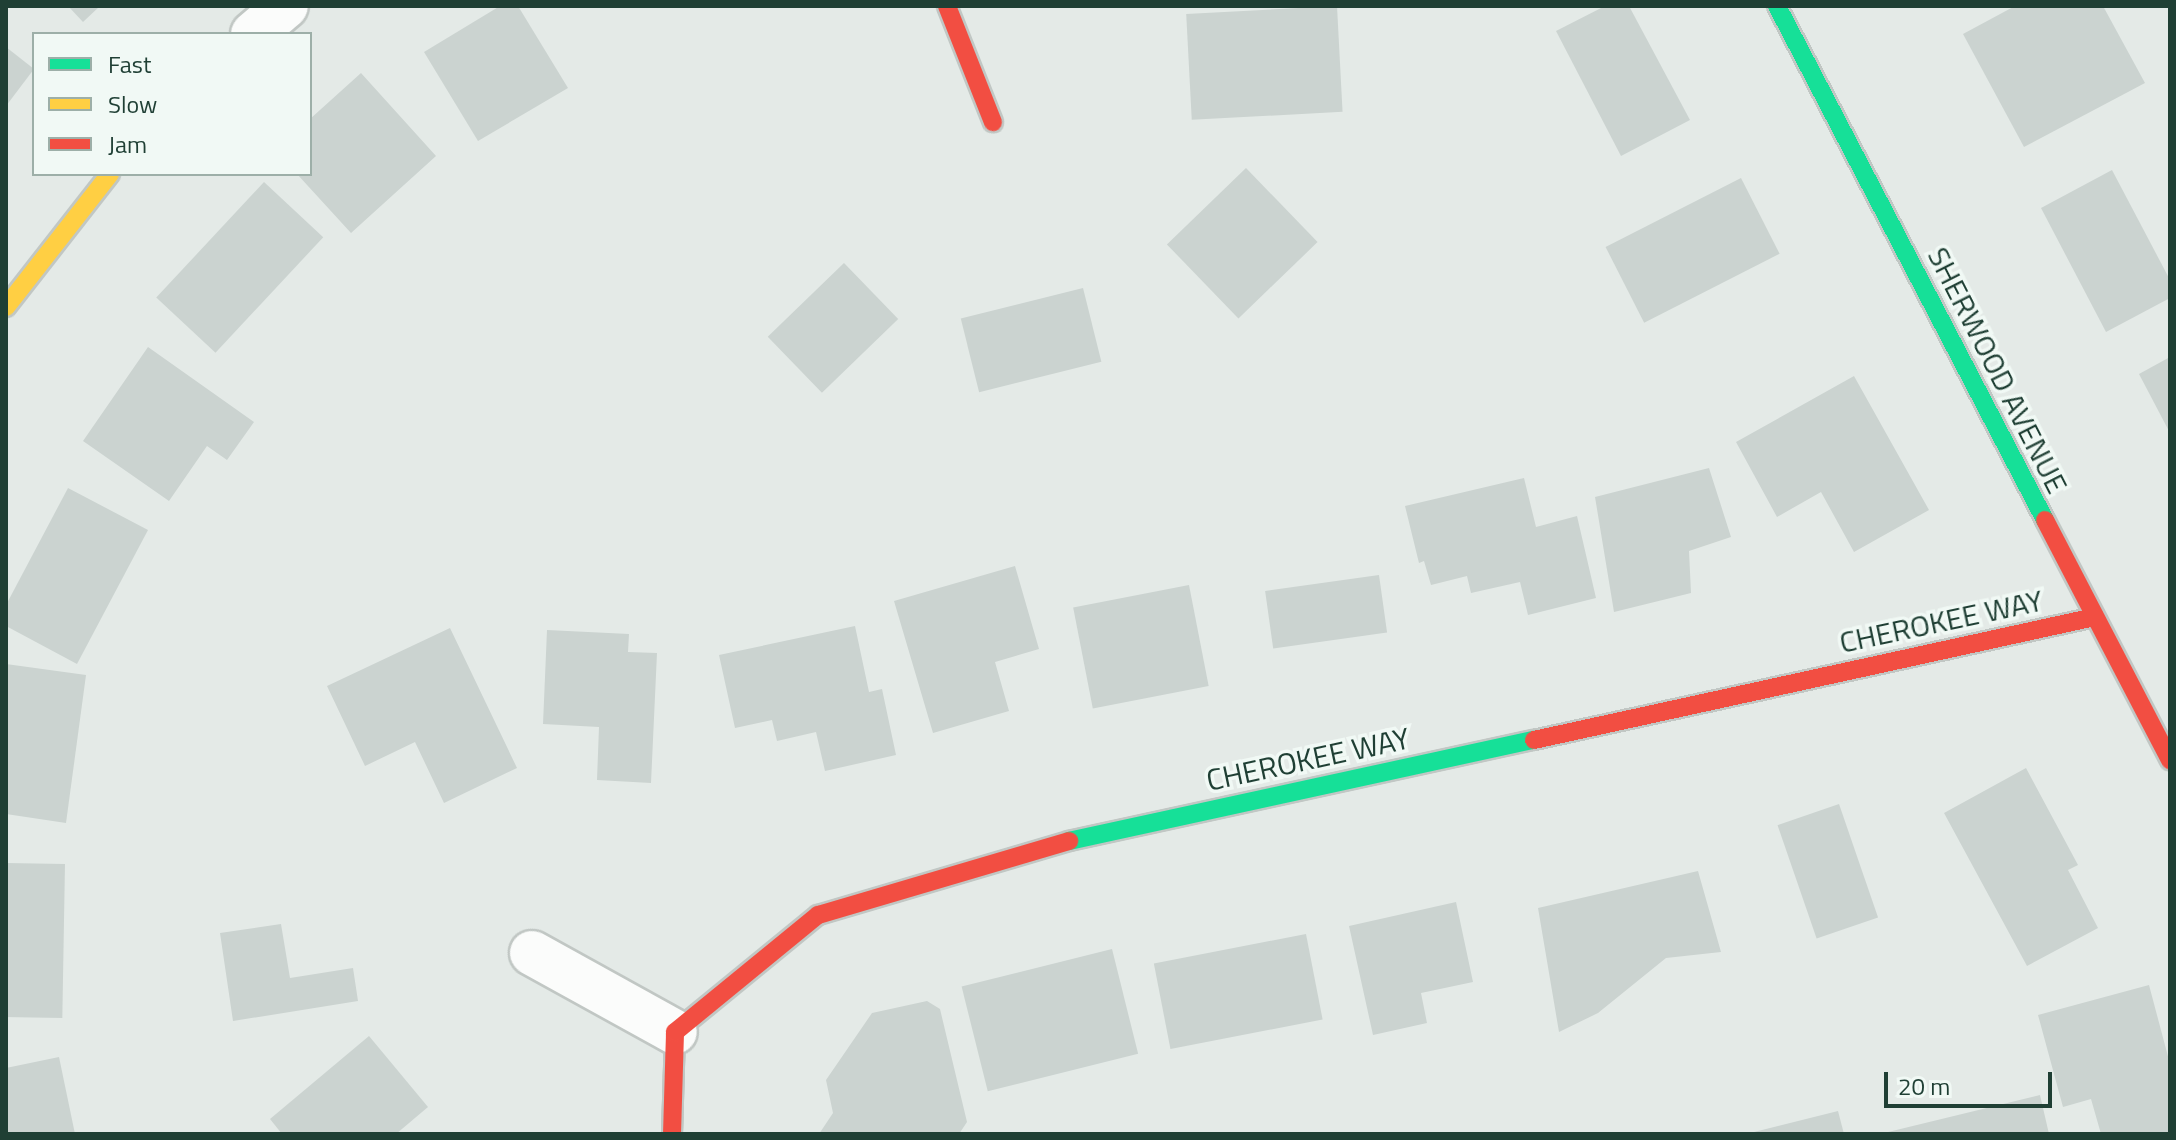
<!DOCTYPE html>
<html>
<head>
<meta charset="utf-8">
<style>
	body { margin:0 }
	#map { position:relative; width:2176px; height:1140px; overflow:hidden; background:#e4eae7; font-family:"Titillium Web",sans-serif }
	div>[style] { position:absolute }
	.building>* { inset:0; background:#cbd3d0; transform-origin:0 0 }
	.roads { filter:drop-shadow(2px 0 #c1c7c4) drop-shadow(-2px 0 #c1c7c4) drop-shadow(0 2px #c1c7c4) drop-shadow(0 -2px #c1c7c4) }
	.street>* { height:44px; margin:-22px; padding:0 22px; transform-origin:22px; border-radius:22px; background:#fbfcfb }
	.fast>* { height:18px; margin:-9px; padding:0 9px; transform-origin:9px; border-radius:9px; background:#16e098 }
	.slow>* { height:18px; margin:-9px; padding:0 9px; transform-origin:9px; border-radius:9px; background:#ffcf43 }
	.jam>* { height:18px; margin:-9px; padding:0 9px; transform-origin:9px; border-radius:9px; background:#f24e42 }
	span { translate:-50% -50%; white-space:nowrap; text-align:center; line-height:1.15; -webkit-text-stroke:7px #f1f9f5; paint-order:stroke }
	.street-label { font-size:30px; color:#1f3f34 }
	.frame { position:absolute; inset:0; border:8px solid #1f3f34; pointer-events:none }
	.legend { position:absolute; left:32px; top:32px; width:280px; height:144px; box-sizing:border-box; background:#f1f9f5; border:2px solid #9dafa8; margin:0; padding:10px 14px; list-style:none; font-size:24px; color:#1f3f34 }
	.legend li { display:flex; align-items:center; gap:16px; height:40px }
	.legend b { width:40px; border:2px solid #9dafa8 }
	.scale { position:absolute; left:1884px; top:1072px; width:168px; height:36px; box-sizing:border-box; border:4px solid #1f3f34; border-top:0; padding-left:10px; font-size:24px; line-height:28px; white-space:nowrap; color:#1f3f34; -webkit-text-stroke:6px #f1f9f5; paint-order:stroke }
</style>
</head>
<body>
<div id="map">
	<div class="building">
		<i style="clip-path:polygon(68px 6px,100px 6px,83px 22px)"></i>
		<i style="clip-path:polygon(500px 6px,518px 6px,568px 88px,478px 141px,424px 52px)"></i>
		<i style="left:1337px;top:6px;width:106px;height:151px;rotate:87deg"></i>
		<i style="clip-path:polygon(1605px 6px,1629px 6px,1690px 120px,1621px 156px,1556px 31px)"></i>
		<i style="clip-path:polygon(2015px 6px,2103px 6px,2145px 83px,2024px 147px,1963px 34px)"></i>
		<i style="clip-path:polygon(6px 47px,34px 69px,6px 106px)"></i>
		<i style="clip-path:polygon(361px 73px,436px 156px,351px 233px,297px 174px,310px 174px,310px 119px)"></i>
		<i style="left:1246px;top:168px;width:103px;height:110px;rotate:46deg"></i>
		<i style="clip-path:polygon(2112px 170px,2170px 280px,2170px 298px,2106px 332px,2041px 208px)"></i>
		<i style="left:1741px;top:178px;width:85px;height:152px;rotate:63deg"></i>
		<i style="left:264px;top:182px;width:81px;height:158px;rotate:43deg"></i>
		<i style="left:844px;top:263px;width:78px;height:106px;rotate:46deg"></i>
		<i style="left:1083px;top:288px;width:76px;height:126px;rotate:76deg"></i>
		<i style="clip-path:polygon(148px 347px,254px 422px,227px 460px,207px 446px,169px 501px,83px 441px)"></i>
		<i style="clip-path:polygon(2170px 357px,2170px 433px,2139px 374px)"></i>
		<i style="clip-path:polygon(1854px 376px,1929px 510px,1854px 552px,1821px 492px,1777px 517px,1736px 442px)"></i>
		<i style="clip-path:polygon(1709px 468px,1731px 537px,1689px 551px,1691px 593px,1614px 612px,1595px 497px)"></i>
		<i style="clip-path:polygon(1524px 478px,1536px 527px,1577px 516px,1596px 598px,1528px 615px,1520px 582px,1471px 593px,1467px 576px,1431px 585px,1424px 561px,1419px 563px,1405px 506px)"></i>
		<i style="clip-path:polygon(68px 488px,148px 530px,77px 664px,6px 626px,6px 605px)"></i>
		<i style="clip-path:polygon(1015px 566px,1039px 649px,995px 662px,1009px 711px,933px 733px,894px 601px)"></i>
		<i style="left:1379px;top:575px;width:58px;height:115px;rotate:82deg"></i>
		<i style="left:1189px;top:585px;width:103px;height:118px;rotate:79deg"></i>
		<i style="clip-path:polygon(855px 626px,869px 692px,882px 689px,896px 755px,825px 771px,816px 732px,777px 741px,772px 720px,735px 728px,719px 655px)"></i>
		<i style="clip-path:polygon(450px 628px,517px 768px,444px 803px,415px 742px,365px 766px,327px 686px)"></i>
		<i style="clip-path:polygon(547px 630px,629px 634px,628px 652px,657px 653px,651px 783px,597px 780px,599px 727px,543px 724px)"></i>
		<i style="clip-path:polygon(6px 664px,86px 675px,66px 823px,6px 814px)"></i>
		<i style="clip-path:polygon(2026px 768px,2078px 865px,2068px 870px,2098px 928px,2027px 966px,1944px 813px)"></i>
		<i style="left:1839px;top:804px;width:120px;height:65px;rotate:71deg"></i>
		<i style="left:6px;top:863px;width:59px;height:154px;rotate:1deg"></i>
		<i style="clip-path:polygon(1698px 871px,1721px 952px,1666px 958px,1598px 1013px,1559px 1032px,1538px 908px)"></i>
		<i style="clip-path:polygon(1456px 902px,1473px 982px,1421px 993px,1427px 1023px,1373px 1035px,1349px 926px)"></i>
		<i style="clip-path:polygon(281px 924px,290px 978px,353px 968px,358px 1001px,233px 1021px,220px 933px)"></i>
		<i style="left:1306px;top:934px;width:87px;height:155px;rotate:79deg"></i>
		<i style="left:1112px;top:949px;width:108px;height:155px;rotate:76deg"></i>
		<i style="clip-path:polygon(2149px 985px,2170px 1064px,2170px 1132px,2101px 1134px,2091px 1099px,2063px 1107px,2038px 1015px)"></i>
		<i style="clip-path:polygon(927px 1001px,940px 1009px,967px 1122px,959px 1134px,819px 1134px,833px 1113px,826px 1080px,872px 1013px)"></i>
		<i style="clip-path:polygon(369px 1036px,428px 1107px,396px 1134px,282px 1134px,270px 1119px)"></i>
		<i style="clip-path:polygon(59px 1057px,75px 1134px,6px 1134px,6px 1068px)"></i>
		<i style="clip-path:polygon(2040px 1095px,2049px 1134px,1884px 1134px,1884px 1133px)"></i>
		<i style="clip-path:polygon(1838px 1111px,1844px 1134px,1750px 1134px,1750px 1133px)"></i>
	</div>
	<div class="roads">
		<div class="street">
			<i style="left:253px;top:34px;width:43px;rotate:-40.3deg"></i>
			<i style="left:532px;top:953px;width:163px;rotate:28.9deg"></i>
		</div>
		<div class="fast">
			<i style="left:1777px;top:6px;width:580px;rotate:62.46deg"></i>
			<i style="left:1069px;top:841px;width:476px;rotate:-12.3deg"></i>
		</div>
		<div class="slow">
			<i style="left:6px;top:307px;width:169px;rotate:-52deg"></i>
		</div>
		<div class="jam">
			<i style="left:947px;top:6px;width:125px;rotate:68.4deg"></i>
			<i style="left:2045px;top:520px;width:271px;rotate:62.5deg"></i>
			<i style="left:1534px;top:740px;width:574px;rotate:-12.37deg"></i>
			<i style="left:672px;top:1134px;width:102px;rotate:-88.3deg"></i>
			<i style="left:675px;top:1032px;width:185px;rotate:-39.3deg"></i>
			<i style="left:818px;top:915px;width:262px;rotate:-16.4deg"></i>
		</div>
	</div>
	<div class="street-label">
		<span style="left:1998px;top:370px;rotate:63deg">SHERWOOD AVENUE</span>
		<span style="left:1941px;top:621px;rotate:-12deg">CHEROKEE WAY</span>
		<span style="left:1308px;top:759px;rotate:-12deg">CHEROKEE WAY</span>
	</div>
	<div class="frame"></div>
	<ul class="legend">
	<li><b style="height:10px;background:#16e098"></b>Fast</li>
	<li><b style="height:10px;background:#ffcf43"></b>Slow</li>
	<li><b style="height:10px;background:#f24e42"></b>Jam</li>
	</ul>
	<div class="scale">20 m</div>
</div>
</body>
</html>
